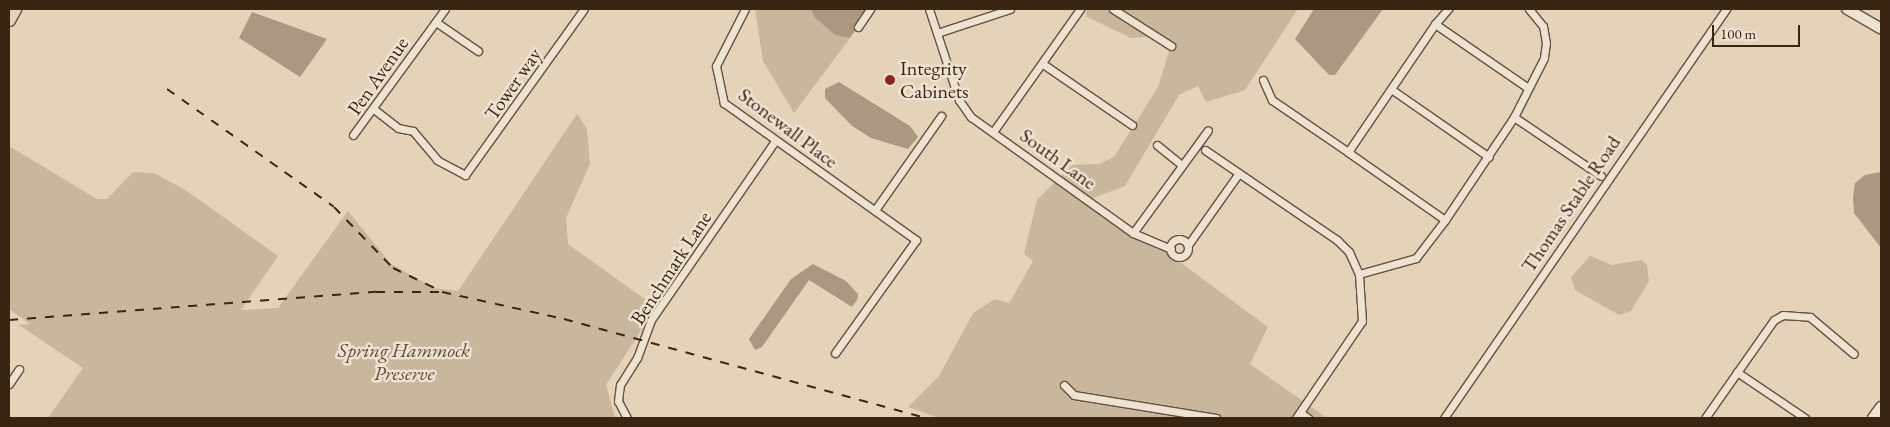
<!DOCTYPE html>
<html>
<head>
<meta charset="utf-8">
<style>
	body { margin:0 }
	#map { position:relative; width:1890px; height:427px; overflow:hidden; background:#e5d3b9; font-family:"EB Garamond",serif }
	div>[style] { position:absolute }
	.green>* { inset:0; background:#c8b69d }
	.water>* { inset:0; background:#aa9881 }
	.roads { filter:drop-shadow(1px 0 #63513c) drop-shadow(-1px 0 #63513c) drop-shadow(0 1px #63513c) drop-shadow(0 -1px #63513c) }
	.street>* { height:7px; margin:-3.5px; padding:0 3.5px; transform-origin:3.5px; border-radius:3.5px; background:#eee2d2 }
	.street>.ring { margin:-3.5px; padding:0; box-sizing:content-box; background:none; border:7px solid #eee2d2; border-radius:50% }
	.secondary>* { height:10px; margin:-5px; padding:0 5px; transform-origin:5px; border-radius:5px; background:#eee2d2 }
	.primary>* { height:11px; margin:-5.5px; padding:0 5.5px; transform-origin:5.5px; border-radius:5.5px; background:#e5d3b9 }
	.rail>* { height:2px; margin-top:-1px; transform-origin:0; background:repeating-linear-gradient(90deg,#382613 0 9px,transparent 0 18px) }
	.dots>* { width:14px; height:14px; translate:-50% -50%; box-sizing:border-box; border:2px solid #eee2d2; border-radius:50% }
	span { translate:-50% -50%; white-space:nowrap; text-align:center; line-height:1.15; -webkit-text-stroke:5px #eee2d2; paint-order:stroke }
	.poi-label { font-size:20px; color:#382613 }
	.left { translate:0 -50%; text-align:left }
	.street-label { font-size:20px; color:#382613 }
	.park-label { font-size:20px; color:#5c4a36; font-style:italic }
	.frame { position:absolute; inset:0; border:10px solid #382613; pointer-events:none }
	.scale { position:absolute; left:1712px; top:25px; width:88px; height:22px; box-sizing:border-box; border:2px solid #382613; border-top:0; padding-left:6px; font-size:15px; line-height:18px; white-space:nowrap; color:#382613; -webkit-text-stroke:4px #eee2d2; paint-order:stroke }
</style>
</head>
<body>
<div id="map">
	<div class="green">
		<i style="clip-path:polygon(755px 9px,811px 9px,814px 17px,835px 35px,850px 38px,794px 113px,763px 61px)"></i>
		<i style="clip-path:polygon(1086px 9px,1298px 9px,1245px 90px,1206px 102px,1198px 86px,1179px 95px,1125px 186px,1093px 198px,1101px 217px,1146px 237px,1268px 327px,1250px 364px,1327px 418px,939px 418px,908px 407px,939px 376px,973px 313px,995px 299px,1009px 303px,1015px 293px,1033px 261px,1024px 254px,1037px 200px,1072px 165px,1099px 164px,1114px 157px,1158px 87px,1171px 45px,1160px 36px,1131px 38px,1087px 17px)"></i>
		<i style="clip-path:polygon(577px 114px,587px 129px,590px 164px,566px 218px,568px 244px,656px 307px,606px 385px,615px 418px,48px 418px,83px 368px,19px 325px,30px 324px,9px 309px,9px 146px,97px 199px,107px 199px,133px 172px,154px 173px,187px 191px,278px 256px,241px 310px,278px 308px,348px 211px,391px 264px,434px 288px,458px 291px)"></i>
		<i style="clip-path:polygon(1590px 256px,1612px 265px,1642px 260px,1647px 265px,1649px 281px,1631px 311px,1619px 315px,1575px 290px,1571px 277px)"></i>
	</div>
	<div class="water">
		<i style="clip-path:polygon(811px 9px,870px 9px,850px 38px,835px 35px,814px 17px)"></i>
		<i style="clip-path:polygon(1314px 9px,1383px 9px,1335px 75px,1329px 75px,1295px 39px)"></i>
		<i style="clip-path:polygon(252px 12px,327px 39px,300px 77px,239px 38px)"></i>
		<i style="clip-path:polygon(839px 82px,910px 126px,918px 137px,908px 149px,871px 138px,852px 126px,825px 98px,825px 89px)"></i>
		<i style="clip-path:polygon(1881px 172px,1881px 248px,1854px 213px,1853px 197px,1855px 183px,1865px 175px)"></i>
		<i style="clip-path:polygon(813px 264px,846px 281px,858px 294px,857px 300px,852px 307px,809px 280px,762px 347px,755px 350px,749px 339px,791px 279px)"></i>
	</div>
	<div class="roads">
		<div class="street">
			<i style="left:745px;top:9px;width:64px;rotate:117deg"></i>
			<i style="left:716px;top:66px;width:38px;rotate:78deg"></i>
			<i style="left:724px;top:103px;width:236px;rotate:35.5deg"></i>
			<i style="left:916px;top:240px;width:139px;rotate:125.6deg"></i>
			<i style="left:929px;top:9px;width:96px;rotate:71.8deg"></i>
			<i style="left:959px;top:100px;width:21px;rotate:55deg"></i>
			<i style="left:971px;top:117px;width:199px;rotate:35.6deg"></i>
			<i style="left:1133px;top:233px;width:41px;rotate:22.8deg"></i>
			<i style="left:1113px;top:9px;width:69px;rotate:32.5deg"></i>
			<i style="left:1529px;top:9px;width:22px;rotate:51deg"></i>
			<i style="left:1543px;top:26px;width:17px;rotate:80deg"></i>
			<i style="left:1546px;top:43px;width:15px;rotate:98deg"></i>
			<i style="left:1544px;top:58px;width:66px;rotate:117deg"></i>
			<i style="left:1514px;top:117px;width:105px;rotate:34.1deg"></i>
			<i style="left:436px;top:22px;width:51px;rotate:34.6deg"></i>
			<i style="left:1435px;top:24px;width:20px;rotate:-49deg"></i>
			<i style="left:858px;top:27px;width:22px;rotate:-56deg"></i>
			<i style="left:937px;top:33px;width:77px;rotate:-18.2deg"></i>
			<i style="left:1043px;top:64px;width:108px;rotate:34.4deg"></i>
			<i style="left:1263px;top:80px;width:22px;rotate:66deg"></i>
			<i style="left:1272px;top:100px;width:92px;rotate:34.4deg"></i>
			<i style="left:1391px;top:89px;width:119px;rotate:34.8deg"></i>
			<i style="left:375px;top:110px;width:29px;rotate:38deg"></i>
			<i style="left:398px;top:128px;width:15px;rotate:11deg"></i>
			<i style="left:413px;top:131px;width:38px;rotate:50deg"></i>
			<i style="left:437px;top:160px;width:32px;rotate:28deg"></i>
			<i style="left:465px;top:175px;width:204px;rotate:-54.4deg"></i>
			<i style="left:1514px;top:117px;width:124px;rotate:123.8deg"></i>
			<i style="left:1445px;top:220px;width:118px;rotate:-145deg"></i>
			<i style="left:1348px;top:152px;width:155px;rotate:-55.8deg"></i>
			<i style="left:1435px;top:24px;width:113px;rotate:34.5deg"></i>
			<i style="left:993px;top:132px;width:151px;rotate:-54.7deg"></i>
			<i style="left:353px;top:135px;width:156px;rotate:-53.9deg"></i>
			<i style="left:1157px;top:145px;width:32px;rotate:39deg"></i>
			<i style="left:1205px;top:150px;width:160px;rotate:34.3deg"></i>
			<i style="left:1337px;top:240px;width:17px;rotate:45deg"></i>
			<i style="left:1349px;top:252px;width:24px;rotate:66deg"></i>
			<i style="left:875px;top:210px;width:115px;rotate:-54.9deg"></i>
			<i style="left:1133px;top:233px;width:127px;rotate:-53.9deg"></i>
			<i class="ring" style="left:1170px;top:239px;width:11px;height:11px"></i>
			<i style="left:1188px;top:245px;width:88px;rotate:-54.7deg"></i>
			<i style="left:1737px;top:372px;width:82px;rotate:34.1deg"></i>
			<i style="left:9px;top:384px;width:18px;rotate:-56deg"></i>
			<i style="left:1064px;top:385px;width:14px;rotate:45deg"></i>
			<i style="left:1074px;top:395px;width:144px;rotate:9.2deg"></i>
			<i style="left:1301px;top:413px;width:9px;rotate:36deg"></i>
			<i style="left:627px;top:418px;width:19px;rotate:-118deg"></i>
			<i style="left:618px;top:401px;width:16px;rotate:-83deg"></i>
			<i style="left:620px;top:385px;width:32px;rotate:-58deg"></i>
			<i style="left:637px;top:358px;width:40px;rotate:-69.8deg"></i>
			<i style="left:651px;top:320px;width:218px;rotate:-55.3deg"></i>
			<i style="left:1296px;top:418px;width:117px;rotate:-55.8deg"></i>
			<i style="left:1362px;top:321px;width:47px;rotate:-93.7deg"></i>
			<i style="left:1359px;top:274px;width:59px;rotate:-15.7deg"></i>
			<i style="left:1416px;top:258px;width:48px;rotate:-52.7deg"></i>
			<i style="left:1444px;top:418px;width:497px;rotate:-55.4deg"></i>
			<i style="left:1705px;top:418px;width:120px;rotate:-54.9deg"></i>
			<i style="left:1774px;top:320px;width:10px;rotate:-29deg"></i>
			<i style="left:1783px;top:315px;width:27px;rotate:4deg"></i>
			<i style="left:1810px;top:317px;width:57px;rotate:40.1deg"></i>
		</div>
		<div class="secondary">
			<i style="left:1847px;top:9px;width:39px;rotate:30deg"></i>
			<i style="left:1873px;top:418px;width:14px;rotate:-54deg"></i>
		</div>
		<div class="primary">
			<i style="left:9px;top:20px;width:13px;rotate:-61deg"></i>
		</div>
	</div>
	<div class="rail">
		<i style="left:167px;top:89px;width:204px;rotate:35.2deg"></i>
		<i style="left:334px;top:207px;width:85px;rotate:46deg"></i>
		<i style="left:393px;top:268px;width:51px;rotate:25.6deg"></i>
		<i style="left:9px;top:320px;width:368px;rotate:-4.4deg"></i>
		<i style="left:376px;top:292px;width:66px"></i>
		<i style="left:442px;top:292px;width:125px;rotate:12.5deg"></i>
		<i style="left:564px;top:319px;width:374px;rotate:15.3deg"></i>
	</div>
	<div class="dots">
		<i style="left:890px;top:80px;background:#8f2418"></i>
	</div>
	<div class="poi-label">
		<span class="left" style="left:900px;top:80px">Integrity<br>Cabinets</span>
	</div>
	<div class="street-label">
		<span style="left:378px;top:76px;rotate:-55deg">Pen Avenue</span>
		<span style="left:513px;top:84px;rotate:-55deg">Tower way</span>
		<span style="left:788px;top:128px;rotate:37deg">Stonewall Place</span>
		<span style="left:1058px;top:159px;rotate:36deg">South Lane</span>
		<span style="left:1571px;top:204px;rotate:-56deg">Thomas Stable Road</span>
		<span style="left:671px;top:268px;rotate:-57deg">Benchmark Lane</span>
	</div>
	<div class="park-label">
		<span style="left:404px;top:362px">Spring Hammock<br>Preserve</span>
	</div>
	<div class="frame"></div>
	<div class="scale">100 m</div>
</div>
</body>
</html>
